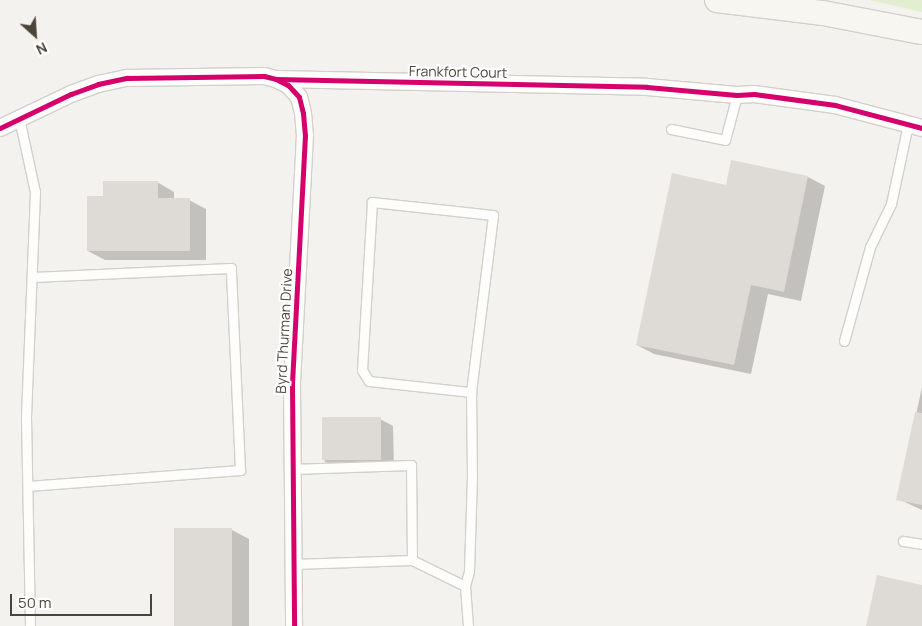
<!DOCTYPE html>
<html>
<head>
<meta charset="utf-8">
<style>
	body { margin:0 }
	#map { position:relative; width:922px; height:626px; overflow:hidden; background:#f4f2ee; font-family:Manrope,sans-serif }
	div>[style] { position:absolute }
	.green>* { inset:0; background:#e1eecf }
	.shadow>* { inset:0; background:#0003 }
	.building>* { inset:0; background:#dedbd6; transform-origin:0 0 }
	.roads { filter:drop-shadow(1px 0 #d2d0cb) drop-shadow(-1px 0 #d2d0cb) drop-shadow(0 1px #d2d0cb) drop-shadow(0 -1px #d2d0cb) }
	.lane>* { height:9px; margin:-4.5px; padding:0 4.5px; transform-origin:4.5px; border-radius:4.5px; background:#fdfdfc }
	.street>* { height:16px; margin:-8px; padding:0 8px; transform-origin:8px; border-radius:8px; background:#fdfdfc }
	.secondary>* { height:24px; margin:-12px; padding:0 12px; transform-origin:12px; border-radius:12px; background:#f7f6f1 }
	.cycleway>* { height:5px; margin:-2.5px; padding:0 2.5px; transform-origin:2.5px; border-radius:2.5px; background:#d6006c }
	span { translate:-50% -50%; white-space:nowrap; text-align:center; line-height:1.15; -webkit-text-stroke:4px #fff; paint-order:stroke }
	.street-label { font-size:14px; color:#4b4439 }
	.north { position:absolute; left:10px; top:10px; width:50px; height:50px; -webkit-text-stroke:4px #fff; paint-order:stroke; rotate:154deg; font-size:14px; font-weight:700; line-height:20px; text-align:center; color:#4b4439 }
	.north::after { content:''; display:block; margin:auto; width:18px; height:22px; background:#4b4439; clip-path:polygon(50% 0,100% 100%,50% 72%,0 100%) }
	.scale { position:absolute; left:10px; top:594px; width:142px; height:22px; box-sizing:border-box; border:2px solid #4b4439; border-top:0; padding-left:6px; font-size:15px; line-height:18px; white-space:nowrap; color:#4b4439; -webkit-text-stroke:4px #fff; paint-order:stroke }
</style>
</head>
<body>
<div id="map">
	<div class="green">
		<i style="clip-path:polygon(869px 0,922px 0,922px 12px)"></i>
	</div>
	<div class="shadow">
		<i style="clip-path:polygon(732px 161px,808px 177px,825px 186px,801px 301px,768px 294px,751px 374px,654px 354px,637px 345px,727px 186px)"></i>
		<i style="clip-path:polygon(157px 182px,174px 192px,174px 200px,189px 200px,206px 209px,206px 260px,105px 260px,88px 251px,104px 197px)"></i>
		<i style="clip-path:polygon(922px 387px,922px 510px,898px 499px)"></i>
		<i style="clip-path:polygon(380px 419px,393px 426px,394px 467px,337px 468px,324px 461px)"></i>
		<i style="clip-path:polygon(232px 530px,249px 539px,249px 626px,175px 626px)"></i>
	</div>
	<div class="building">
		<i style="clip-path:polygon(731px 160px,808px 176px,784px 292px,751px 285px,734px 365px,636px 345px,672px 173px,726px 185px)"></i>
		<i style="clip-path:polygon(103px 181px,158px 181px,158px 198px,190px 198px,190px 251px,87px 251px,87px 196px,103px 196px)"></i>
		<i style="clip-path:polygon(915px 412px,922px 413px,922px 505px,896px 500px)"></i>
		<i style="left:381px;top:417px;width:43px;height:59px;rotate:90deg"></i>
		<i style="left:174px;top:528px;width:58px;height:98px"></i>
		<i style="clip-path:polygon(877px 575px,922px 585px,922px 626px,866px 626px)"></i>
	</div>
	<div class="roads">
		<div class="lane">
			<i style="left:19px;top:118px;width:76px;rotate:77.8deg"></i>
			<i style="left:35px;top:192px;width:225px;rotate:92.3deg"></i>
			<i style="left:26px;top:417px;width:209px;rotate:88.9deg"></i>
			<i style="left:671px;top:129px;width:55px;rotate:11.5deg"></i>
			<i style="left:725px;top:140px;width:47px;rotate:-75.1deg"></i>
			<i style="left:844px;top:341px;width:98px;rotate:-74.5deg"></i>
			<i style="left:870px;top:247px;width:48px;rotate:-64deg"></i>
			<i style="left:891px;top:204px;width:82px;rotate:-78deg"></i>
			<i style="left:292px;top:469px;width:119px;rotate:-1.9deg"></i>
			<i style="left:411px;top:465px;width:95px;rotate:89.4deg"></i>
			<i style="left:412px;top:560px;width:119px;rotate:178.1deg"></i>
			<i style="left:28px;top:486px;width:213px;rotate:-4.3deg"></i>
			<i style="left:240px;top:470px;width:202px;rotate:-92.6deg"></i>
			<i style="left:231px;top:268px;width:199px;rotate:177.4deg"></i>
			<i style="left:903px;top:541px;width:19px;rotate:9deg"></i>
			<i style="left:412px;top:560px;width:59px;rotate:26.1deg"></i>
			<i style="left:465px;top:586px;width:40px;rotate:85.7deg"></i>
			<i style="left:465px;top:586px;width:16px;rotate:-75deg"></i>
			<i style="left:469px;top:571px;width:96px;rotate:-88.2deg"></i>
			<i style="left:472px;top:475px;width:83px;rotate:-90.7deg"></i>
			<i style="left:471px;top:392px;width:178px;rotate:-82.9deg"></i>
			<i style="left:493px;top:215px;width:122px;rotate:-173.9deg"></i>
			<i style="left:372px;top:202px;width:168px;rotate:93.4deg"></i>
			<i style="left:362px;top:370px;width:13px;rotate:58deg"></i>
			<i style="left:369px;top:381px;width:103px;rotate:6.2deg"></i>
		</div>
		<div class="street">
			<i style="left:276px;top:79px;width:13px;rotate:27deg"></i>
			<i style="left:288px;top:85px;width:16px;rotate:47deg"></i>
			<i style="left:299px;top:97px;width:16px;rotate:76deg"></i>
			<i style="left:303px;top:113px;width:22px;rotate:85deg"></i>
			<i style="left:305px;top:135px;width:249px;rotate:93deg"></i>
			<i style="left:292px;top:384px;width:242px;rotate:89.5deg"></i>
			<i style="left:0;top:128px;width:79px;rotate:-25.6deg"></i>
			<i style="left:71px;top:94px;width:29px;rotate:-20deg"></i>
			<i style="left:98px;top:84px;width:30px;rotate:-12deg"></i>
			<i style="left:127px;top:78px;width:137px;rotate:-0.8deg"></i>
			<i style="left:264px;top:76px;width:12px;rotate:14deg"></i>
			<i style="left:276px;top:79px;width:371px;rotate:1.2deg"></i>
			<i style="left:647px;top:87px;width:90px;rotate:5.1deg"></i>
			<i style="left:737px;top:95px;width:17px;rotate:-3deg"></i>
			<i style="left:754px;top:94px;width:82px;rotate:7.7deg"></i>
			<i style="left:835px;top:105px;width:90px;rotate:14.8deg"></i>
		</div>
		<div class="secondary">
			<i style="left:717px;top:0;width:107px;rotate:7deg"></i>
			<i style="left:823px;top:13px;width:101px;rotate:10.9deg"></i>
		</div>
	</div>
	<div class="cycleway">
		<i style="left:276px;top:79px;width:13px;rotate:27deg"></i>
		<i style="left:288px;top:85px;width:16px;rotate:47deg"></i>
		<i style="left:299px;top:97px;width:16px;rotate:76deg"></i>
		<i style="left:303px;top:113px;width:22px;rotate:85deg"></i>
		<i style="left:305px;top:135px;width:249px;rotate:93deg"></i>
		<i style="left:292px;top:384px;width:242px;rotate:89.5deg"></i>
		<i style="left:0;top:128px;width:79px;rotate:-25.6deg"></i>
		<i style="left:71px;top:94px;width:29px;rotate:-20deg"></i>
		<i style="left:98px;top:84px;width:30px;rotate:-12deg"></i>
		<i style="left:127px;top:78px;width:137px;rotate:-0.8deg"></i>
		<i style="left:264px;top:76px;width:12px;rotate:14deg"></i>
		<i style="left:276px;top:79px;width:371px;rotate:1.2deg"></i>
		<i style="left:647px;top:87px;width:90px;rotate:5.1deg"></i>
		<i style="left:737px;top:95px;width:17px;rotate:-3deg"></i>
		<i style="left:754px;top:94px;width:82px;rotate:7.7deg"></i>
		<i style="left:835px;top:105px;width:90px;rotate:14.8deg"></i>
	</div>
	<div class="street-label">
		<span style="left:458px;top:72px;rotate:1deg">Frankfort Court</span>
		<span style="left:284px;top:331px;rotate:-87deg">Byrd Thurman Drive</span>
	</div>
	<div class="north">N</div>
	<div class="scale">50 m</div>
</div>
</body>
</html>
